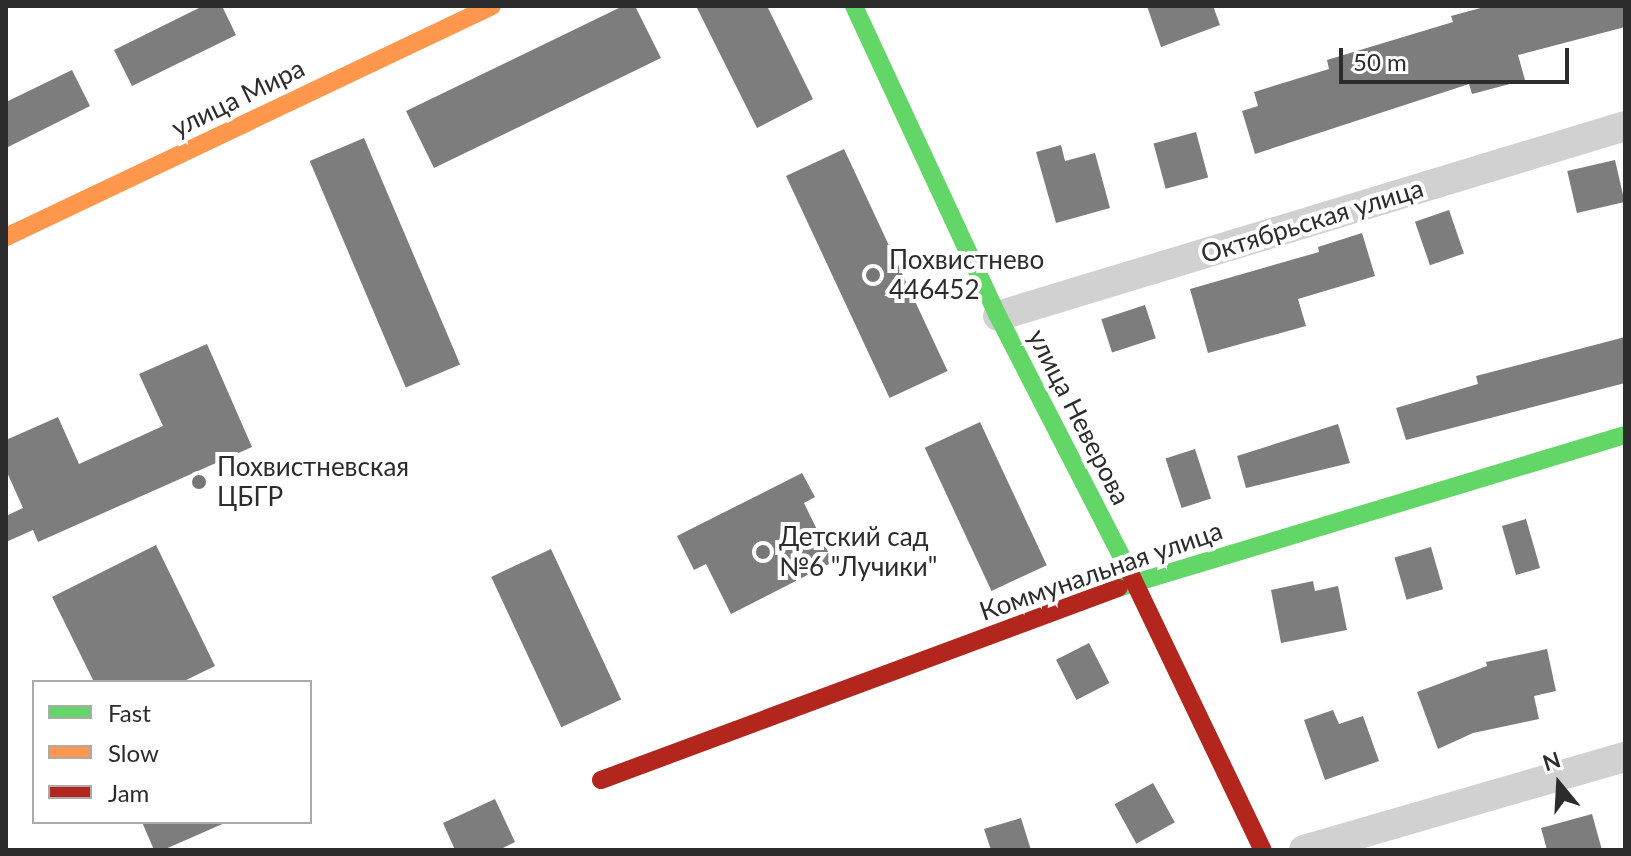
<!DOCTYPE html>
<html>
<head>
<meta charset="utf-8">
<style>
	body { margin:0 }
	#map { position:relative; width:1631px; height:856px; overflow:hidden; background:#fff; font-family:Lato,sans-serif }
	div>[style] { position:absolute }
	.building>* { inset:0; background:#7d7d7d; transform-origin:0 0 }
	.street>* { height:30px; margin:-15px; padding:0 15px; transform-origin:15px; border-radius:15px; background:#d1d1d1 }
	.fast>* { height:18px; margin:-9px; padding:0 9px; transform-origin:9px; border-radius:9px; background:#63d668 }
	.slow>* { height:18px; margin:-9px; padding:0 9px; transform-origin:9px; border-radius:9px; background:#ff974d }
	.jam>* { height:18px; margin:-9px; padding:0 9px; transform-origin:9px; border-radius:9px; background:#b3261e }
	.dots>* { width:22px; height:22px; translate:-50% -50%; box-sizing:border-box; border:4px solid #fff; border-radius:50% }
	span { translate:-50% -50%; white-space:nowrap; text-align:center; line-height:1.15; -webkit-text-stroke:8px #fff; paint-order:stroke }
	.street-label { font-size:26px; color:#2c2c2c }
	.poi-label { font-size:26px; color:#2c2c2c }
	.left { translate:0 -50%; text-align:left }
	.frame { position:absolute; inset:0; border:8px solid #2c2c2c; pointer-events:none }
	.legend { position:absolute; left:32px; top:680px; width:280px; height:144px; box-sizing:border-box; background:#fff; border:2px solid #ababab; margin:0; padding:10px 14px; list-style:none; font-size:24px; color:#2c2c2c }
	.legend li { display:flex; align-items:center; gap:16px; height:40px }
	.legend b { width:40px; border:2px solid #ababab }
	.north { position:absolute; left:1519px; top:744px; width:80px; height:80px; -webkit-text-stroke:6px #fff; paint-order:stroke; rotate:342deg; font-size:22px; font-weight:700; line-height:32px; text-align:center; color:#2c2c2c }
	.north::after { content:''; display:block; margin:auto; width:28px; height:36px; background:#2c2c2c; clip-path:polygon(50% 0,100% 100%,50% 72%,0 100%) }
	.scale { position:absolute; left:1339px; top:48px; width:230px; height:36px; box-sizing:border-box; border:4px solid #2c2c2c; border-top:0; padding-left:10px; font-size:24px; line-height:28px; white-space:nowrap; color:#2c2c2c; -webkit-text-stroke:6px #fff; paint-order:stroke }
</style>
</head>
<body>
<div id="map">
	<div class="building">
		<i style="clip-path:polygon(203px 6px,222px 6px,236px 35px,132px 86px,114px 50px)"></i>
		<i style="clip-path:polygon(623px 6px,635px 6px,661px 58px,434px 168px,406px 111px)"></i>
		<i style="clip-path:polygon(696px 6px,767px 6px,813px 99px,757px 128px)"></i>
		<i style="clip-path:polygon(1147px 6px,1213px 6px,1220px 25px,1161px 47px)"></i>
		<i style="clip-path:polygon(1488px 6px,1625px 6px,1625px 27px,1518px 55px,1525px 80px,1472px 94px,1469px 84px,1255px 154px,1242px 111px,1258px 106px,1254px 92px,1329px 69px,1327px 60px,1453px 22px,1451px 16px)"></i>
		<i style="clip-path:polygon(72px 70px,90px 106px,6px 148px,6px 102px)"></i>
		<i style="left:1196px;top:132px;width:47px;height:44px;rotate:75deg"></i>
		<i style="left:364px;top:138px;width:246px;height:59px;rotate:67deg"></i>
		<i style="clip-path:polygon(1061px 145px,1065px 161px,1095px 153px,1110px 208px,1056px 223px,1036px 152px)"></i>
		<i style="left:844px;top:149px;width:245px;height:64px;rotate:65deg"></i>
		<i style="left:1615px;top:160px;width:43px;height:49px;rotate:77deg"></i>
		<i style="left:1449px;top:210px;width:46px;height:36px;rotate:71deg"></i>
		<i style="clip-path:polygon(1362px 233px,1375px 276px,1298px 299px,1306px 326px,1208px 353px,1190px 289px,1319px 252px,1318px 247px)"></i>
		<i style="left:1145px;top:305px;width:35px;height:46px;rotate:72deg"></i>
		<i style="clip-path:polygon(1625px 337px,1625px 383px,1406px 440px,1396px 408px,1478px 384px,1476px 376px)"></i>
		<i style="clip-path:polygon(207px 344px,252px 447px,38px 542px,33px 530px,6px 542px,6px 516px,23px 508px,6px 470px,6px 440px,58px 417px,79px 464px,163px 426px,139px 374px)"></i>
		<i style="left:980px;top:422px;width:158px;height:61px;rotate:65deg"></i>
		<i style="clip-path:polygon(1338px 424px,1350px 463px,1246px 488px,1237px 456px)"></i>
		<i style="left:1195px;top:449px;width:52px;height:31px;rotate:72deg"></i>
		<i style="clip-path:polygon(802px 473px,815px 497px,804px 503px,833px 562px,731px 614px,706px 564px,694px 570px,677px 536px)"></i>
		<i style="left:1526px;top:519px;width:51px;height:25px;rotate:74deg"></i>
		<i style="clip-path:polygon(156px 545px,215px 666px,182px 682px,94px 682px,52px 597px)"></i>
		<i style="left:1431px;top:547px;width:44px;height:38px;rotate:74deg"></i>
		<i style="left:551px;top:549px;width:166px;height:66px;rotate:65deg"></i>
		<i style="clip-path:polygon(1313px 581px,1315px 591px,1338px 586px,1347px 630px,1281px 643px,1271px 590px)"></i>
		<i style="left:1089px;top:643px;width:45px;height:37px;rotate:63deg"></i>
		<i style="clip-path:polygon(1547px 649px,1556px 691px,1534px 696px,1539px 719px,1473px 733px,1438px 749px,1417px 692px,1487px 666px,1486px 662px)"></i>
		<i style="clip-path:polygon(1333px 710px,1339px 724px,1363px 716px,1379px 761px,1325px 780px,1304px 720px)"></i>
		<i style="left:1153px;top:783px;width:45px;height:44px;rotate:61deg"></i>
		<i style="clip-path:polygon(495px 799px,515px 842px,499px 850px,455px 850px,443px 823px)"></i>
		<i style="clip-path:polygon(1592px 814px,1602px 850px,1547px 850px,1541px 828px)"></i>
		<i style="clip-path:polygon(1021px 818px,1031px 850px,991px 850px,984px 829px)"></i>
		<i style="clip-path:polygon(142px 822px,227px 822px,163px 850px,154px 850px)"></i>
	</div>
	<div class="street">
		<i style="left:998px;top:316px;width:655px;rotate:-16.86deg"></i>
		<i style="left:1304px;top:850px;width:334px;rotate:-16.2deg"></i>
	</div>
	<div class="fast">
		<i style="left:854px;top:6px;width:342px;rotate:65.1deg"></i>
		<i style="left:998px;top:316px;width:289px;rotate:62.8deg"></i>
		<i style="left:1118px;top:588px;width:530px;rotate:-16.79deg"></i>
	</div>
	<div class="slow">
		<i style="left:6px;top:237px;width:538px;rotate:-25.42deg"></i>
	</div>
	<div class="jam">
		<i style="left:1130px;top:573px;width:307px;rotate:64.4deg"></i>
		<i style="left:601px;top:780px;width:552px;rotate:-20.37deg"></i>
	</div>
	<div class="dots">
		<i style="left:873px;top:275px;background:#767676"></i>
		<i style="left:199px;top:482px;background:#767676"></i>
		<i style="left:763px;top:552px;background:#767676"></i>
	</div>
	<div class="street-label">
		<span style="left:238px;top:98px;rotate:-26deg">улица Мира</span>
		<span style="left:1312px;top:221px;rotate:-17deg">Октябрьская улица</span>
		<span style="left:1079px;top:417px;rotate:63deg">улица Неверова</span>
		<span style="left:1101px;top:571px;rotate:-19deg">Коммунальная улица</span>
	</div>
	<div class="poi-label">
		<span class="left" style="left:889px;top:275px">Похвистнево<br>446452</span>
		<span class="left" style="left:217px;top:482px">Похвистневская<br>ЦБГР</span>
		<span class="left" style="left:779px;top:552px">Детский сад<br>№6 "Лучики"</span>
	</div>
	<div class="frame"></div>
	<ul class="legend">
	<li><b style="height:10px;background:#63d668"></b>Fast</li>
	<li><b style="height:10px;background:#ff974d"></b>Slow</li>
	<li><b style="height:10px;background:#b3261e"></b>Jam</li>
	</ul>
	<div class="north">N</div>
	<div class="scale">50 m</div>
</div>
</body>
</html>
